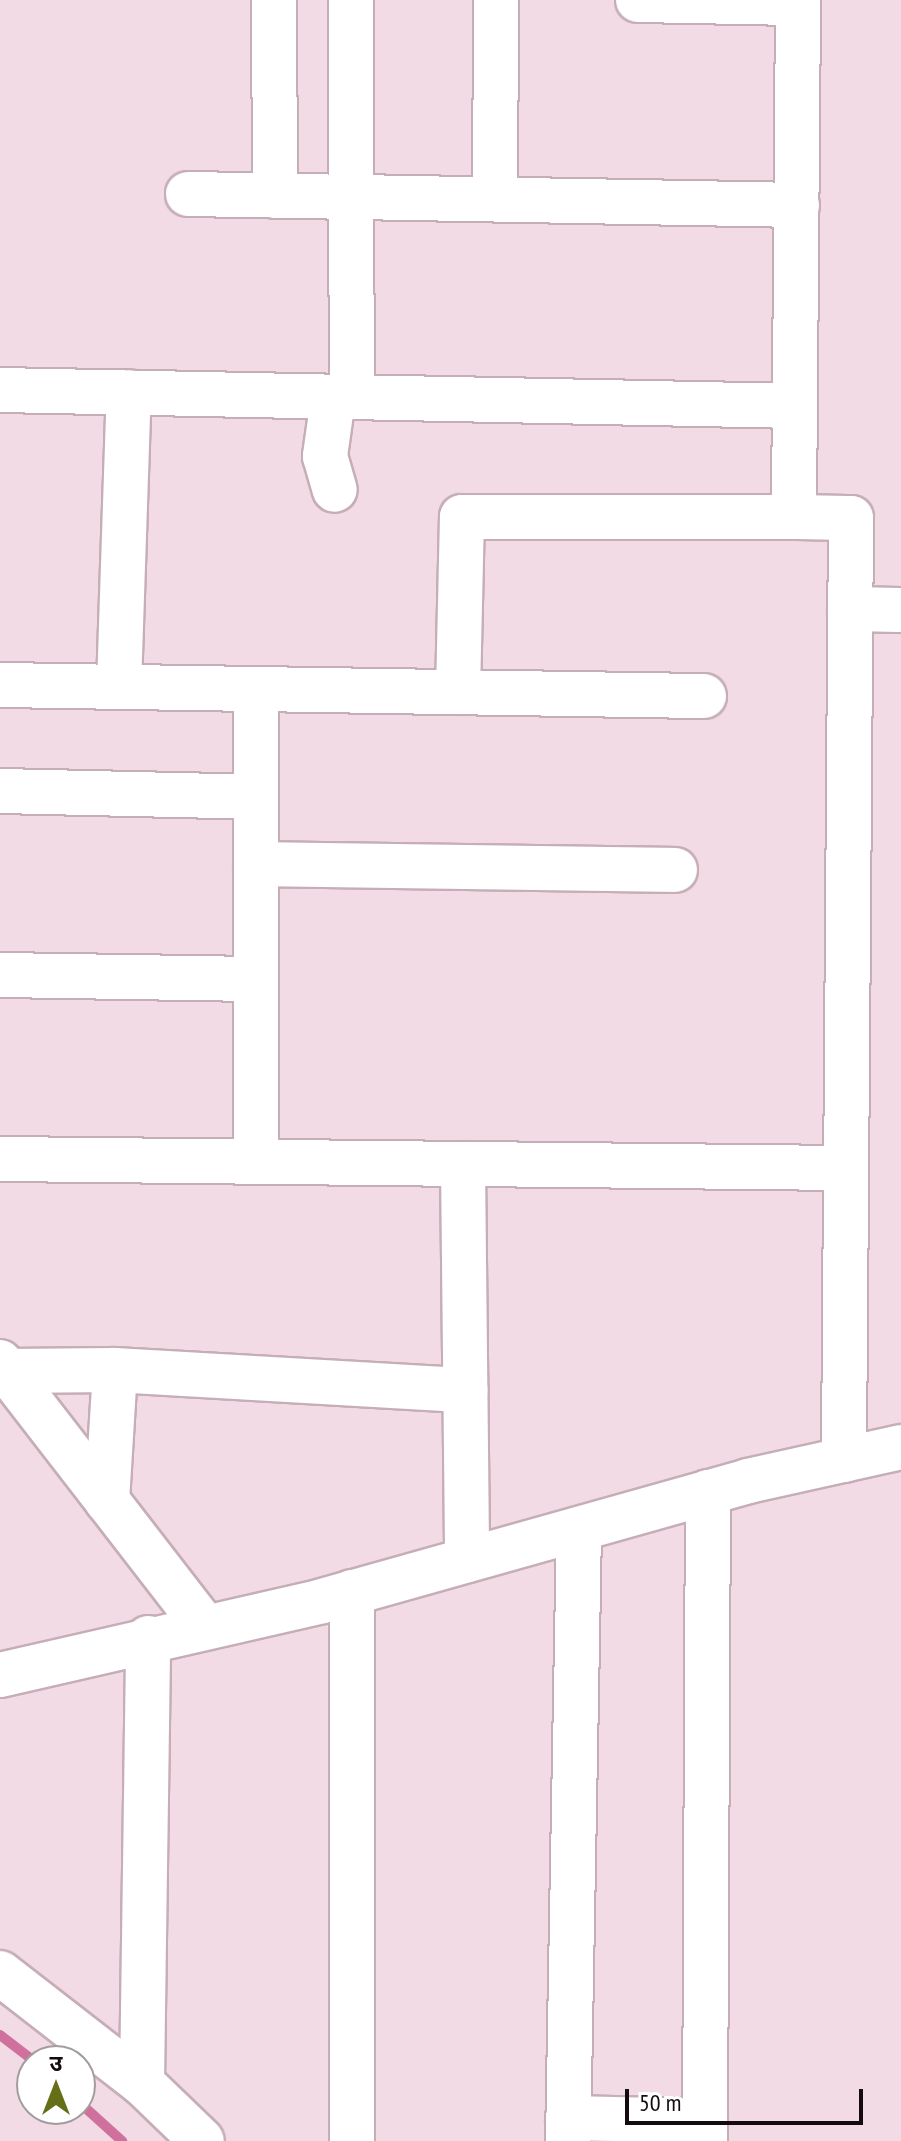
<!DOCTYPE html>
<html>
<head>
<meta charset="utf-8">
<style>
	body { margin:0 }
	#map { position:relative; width:901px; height:2141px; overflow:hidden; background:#f3dbe5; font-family:"PT Sans Narrow","Noto Sans Devanagari",sans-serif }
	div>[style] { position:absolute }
	.stream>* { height:10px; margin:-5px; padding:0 5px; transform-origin:5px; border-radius:5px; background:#d0719d }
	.roads { filter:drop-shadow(2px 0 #c5aeb7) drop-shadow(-2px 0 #c5aeb7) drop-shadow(0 2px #c5aeb7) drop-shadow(0 -2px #c5aeb7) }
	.minor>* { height:44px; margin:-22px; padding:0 22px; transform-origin:22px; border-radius:22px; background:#fff }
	span { translate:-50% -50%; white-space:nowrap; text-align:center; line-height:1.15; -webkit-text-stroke:6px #fff; paint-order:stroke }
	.north { position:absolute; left:16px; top:2045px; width:80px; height:80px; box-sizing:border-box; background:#fff; border:2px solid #a19d9f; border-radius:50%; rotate:0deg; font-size:22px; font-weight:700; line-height:32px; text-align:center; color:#130b0e }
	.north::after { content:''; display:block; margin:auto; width:28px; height:36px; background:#656f18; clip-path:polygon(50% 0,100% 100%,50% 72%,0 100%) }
	.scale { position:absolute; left:625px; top:2089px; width:238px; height:36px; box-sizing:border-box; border:4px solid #130b0e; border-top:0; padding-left:10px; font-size:24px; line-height:28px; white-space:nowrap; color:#130b0e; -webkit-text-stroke:6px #fff; paint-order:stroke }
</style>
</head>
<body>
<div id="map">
	<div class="stream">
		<i style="left:0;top:2035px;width:43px;rotate:37.4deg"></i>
		<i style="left:80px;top:2103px;width:57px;rotate:42.1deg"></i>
	</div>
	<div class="roads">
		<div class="minor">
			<i style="left:274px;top:0;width:196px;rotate:89.7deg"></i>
			<i style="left:351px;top:0;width:397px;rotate:89.9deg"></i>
			<i style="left:638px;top:0;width:160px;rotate:1.1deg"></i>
			<i style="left:798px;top:3px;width:514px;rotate:90.45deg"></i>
			<i style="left:794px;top:517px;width:57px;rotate:1deg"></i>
			<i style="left:851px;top:518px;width:942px;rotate:90.43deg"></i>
			<i style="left:188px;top:194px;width:609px;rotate:1.03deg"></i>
			<i style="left:495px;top:199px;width:199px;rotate:-89.7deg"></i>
			<i style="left:0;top:390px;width:795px;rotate:1.15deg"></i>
			<i style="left:333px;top:399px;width:58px;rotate:98deg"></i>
			<i style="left:325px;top:456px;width:35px;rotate:74deg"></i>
			<i style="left:850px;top:609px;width:51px;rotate:1.1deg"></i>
			<i style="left:0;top:685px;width:704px;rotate:0.9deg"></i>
			<i style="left:119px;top:686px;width:294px;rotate:-88.1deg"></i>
			<i style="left:256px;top:689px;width:472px;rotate:90deg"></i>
			<i style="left:458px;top:692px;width:175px;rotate:-88.7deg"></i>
			<i style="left:462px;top:517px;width:332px"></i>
			<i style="left:0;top:791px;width:256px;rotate:1.3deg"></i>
			<i style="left:256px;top:864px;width:419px;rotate:0.8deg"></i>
			<i style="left:0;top:975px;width:256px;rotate:0.9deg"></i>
			<i style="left:0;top:1159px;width:846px;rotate:0.61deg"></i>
			<i style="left:463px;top:1164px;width:396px;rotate:89.4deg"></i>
			<i style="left:0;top:1362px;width:334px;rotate:52.3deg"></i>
			<i style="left:7px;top:1371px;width:108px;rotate:-0.5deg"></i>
			<i style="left:107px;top:1501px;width:131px;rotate:-86.5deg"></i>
			<i style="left:115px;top:1370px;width:351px;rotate:3.3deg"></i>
			<i style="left:0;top:1675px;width:330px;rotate:-12.9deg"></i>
			<i style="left:322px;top:1601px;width:443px;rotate:-15.7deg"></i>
			<i style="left:748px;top:1481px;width:157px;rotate:-12.5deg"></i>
			<i style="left:0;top:1973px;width:180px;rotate:37.8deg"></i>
			<i style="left:142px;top:2083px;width:83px;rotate:44deg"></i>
			<i style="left:142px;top:2083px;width:445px;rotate:-89.2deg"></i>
			<i style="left:568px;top:2118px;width:137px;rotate:1.3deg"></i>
			<i style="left:352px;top:2141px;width:549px;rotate:-90deg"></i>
			<i style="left:568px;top:2141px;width:612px;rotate:-88.97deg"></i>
			<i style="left:705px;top:2141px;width:649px;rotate:-89.74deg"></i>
		</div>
	</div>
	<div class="north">उ</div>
	<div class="scale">50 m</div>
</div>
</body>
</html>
